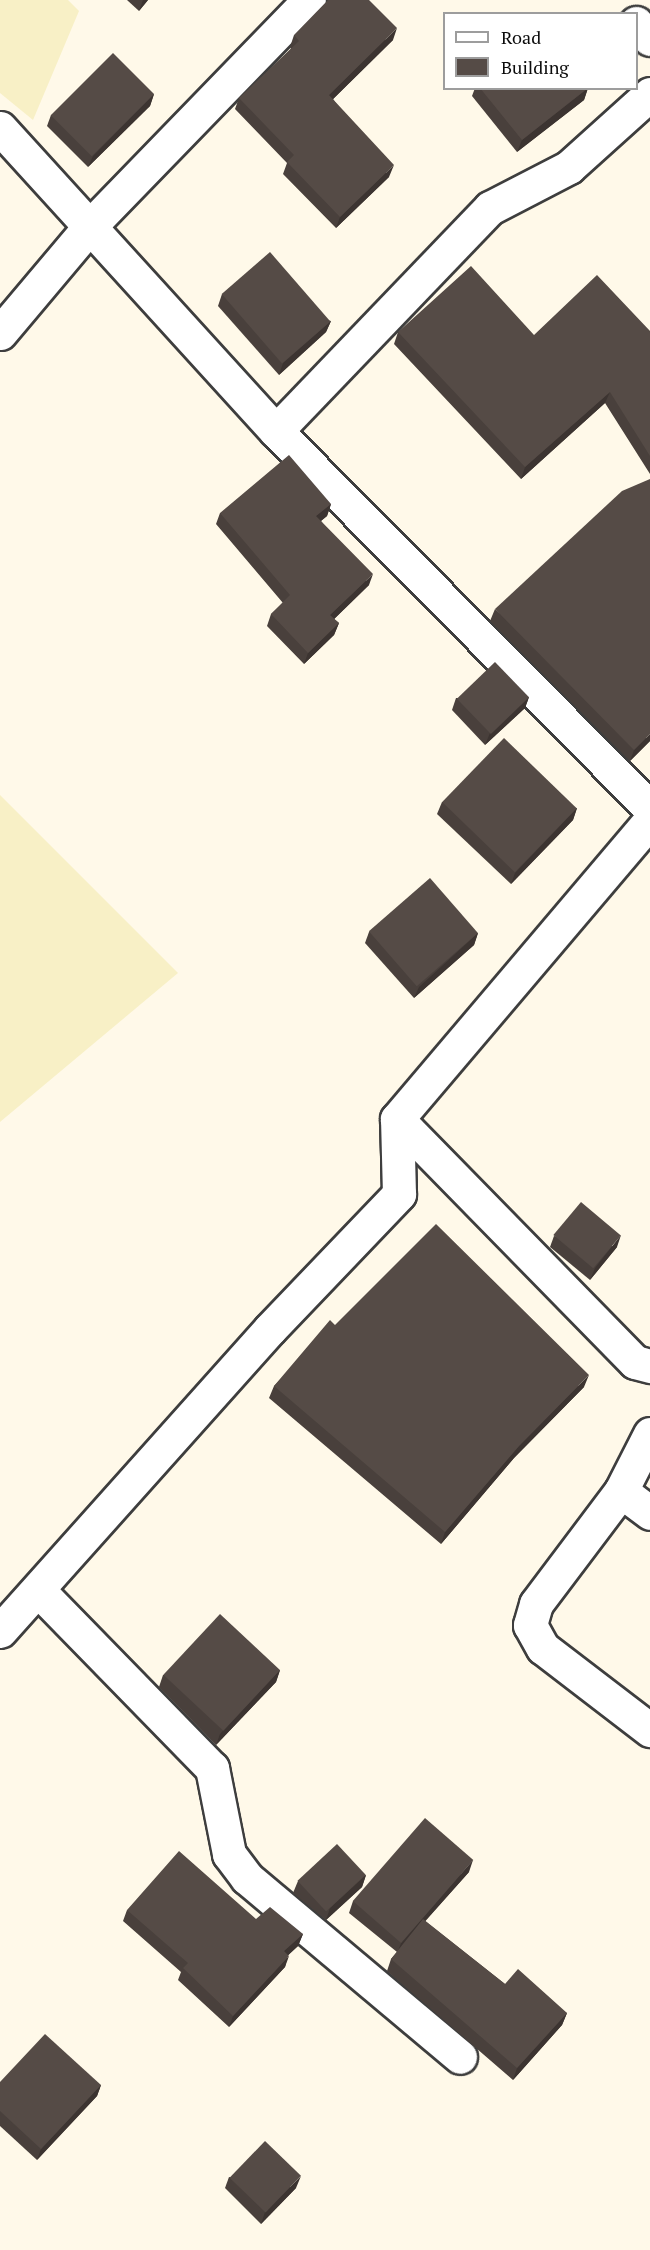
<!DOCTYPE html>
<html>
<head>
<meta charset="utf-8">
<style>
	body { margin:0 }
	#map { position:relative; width:650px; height:2250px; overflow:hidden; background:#fff9e9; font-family:"PT Serif",serif }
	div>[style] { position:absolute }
	.farmland>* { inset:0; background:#f8f0c6 }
	.roads { filter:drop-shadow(2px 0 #3e3e3e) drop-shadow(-2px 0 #3e3e3e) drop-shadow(0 2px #3e3e3e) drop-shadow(0 -2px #3e3e3e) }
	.minor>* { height:33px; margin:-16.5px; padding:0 16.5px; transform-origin:16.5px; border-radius:16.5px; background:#fff }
	.wall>* { inset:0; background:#49403c }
	.shaded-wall>* { inset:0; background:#3c3431 }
	.building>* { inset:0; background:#554b46; transform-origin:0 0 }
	span { translate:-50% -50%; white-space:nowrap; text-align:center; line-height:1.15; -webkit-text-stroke:6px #fff; paint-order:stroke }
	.legend { position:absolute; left:443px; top:12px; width:195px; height:78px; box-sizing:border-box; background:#fff; border:2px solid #9d9d9d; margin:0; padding:8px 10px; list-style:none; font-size:18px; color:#0b0b0b }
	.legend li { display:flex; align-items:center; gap:12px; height:30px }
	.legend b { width:30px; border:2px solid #9d9d9d }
</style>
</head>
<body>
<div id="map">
	<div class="farmland">
		<i style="clip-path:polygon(0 0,68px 0,79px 11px,33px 120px,0 93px)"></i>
		<i style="clip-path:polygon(0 795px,178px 973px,0 1122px)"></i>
	</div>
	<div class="roads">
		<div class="minor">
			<i style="left:636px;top:23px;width:21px;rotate:49deg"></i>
			<i style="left:0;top:128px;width:410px;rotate:47.7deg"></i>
			<i style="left:276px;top:431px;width:531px;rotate:45.23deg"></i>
			<i style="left:0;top:333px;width:141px;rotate:-49.9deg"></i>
			<i style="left:91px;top:225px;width:313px;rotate:-45.9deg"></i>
			<i style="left:276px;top:431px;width:309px;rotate:-46.2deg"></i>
			<i style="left:490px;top:208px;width:89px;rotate:-27.4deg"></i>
			<i style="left:569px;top:167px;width:109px;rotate:-42deg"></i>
			<i style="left:397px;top:1119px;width:340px;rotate:45.6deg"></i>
			<i style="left:635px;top:1362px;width:16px;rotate:15deg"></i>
			<i style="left:650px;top:1434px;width:64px;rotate:117deg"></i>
			<i style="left:621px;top:1491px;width:141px;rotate:127deg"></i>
			<i style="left:536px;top:1604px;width:22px;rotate:106deg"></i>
			<i style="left:530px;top:1625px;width:26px;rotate:61deg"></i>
			<i style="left:543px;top:1648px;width:135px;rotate:37.5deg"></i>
			<i style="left:621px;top:1491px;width:36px;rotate:37deg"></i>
			<i style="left:39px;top:1591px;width:248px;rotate:45.7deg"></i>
			<i style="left:212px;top:1768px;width:88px;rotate:78.8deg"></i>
			<i style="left:229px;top:1854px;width:30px;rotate:53deg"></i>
			<i style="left:247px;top:1878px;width:278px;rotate:40deg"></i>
			<i style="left:0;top:1631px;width:405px;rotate:-48.2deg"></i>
			<i style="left:270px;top:1329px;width:187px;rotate:-46.3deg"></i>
			<i style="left:399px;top:1194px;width:75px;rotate:-91.5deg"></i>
			<i style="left:397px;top:1119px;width:391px;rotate:-49.7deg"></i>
		</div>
	</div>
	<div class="wall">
		<i style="clip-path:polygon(127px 0,148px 0,139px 11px)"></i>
		<i style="clip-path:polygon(294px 35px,393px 40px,333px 99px,389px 177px,336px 228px,283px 174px,287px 163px,235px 109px,239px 98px,291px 49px,290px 47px)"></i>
		<i style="clip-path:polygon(475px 88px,588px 88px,584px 100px,517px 152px,472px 96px)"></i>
		<i style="clip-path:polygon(154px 94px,150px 106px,88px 167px,47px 126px,51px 115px)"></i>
		<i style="clip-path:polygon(222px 294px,331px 321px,326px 332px,279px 375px,218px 306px)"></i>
		<i style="clip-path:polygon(650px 331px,650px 474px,605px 403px,521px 479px,394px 344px,398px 332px,534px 335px)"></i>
		<i style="clip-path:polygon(331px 504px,327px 516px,321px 521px,369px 585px,334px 619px,339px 623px,334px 635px,304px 664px,267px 626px,271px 614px,283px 603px,216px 524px,220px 513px)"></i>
		<i style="clip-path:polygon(495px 609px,650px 741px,630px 761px,490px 621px)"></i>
		<i style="clip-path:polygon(529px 697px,525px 708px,485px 745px,452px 710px,456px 698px)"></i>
		<i style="clip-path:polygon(442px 802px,577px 808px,573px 820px,511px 884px,437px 814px)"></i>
		<i style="clip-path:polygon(369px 932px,478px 933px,474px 945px,414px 998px,365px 943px)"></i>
		<i style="clip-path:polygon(554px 1236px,617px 1247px,590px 1280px,550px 1247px)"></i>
		<i style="clip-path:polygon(335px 1325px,584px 1387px,514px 1458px,441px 1544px,269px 1398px,274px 1386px)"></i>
		<i style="clip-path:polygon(280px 1670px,276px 1682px,216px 1745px,159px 1687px,163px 1675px)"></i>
		<i style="clip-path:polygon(469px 1872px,425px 1921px,505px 1984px,567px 2013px,562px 2025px,513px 2080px,387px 1971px,391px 1959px,397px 1952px,349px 1913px,353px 1901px)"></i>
		<i style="clip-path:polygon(366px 1875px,362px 1887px,326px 1920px,293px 1893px,298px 1881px)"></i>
		<i style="clip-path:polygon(127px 1910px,256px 1919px,303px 1934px,298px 1946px,288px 1955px,285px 1967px,229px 2027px,178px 1980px,181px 1972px,123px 1921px)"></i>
		<i style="clip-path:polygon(0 2082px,101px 2085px,97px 2096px,37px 2160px,0 2126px)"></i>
		<i style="clip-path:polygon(229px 2177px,296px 2188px,261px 2224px,225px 2188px)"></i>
	</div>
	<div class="shaded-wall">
		<i style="clip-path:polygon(143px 0,148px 0,139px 11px)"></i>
		<i style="clip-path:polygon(397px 28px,393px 40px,325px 107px,329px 95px)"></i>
		<i style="clip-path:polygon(588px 88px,584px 100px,517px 152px,522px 140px)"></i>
		<i style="clip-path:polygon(154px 94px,150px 106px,88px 167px,93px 156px)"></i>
		<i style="clip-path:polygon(394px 165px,389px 177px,336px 228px,340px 217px)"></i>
		<i style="clip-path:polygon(331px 321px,326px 332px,279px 375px,283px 363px)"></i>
		<i style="clip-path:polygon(610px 392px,605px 403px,521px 479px,525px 467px)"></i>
		<i style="clip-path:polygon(331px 504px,327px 516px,312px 528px,316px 516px)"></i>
		<i style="clip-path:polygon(373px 574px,369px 585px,326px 627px,330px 615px)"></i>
		<i style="clip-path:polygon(339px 623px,334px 635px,304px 664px,308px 653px)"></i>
		<i style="clip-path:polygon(529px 697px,525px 708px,485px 745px,490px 733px)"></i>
		<i style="clip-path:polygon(650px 734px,650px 741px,630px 761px,634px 750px)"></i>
		<i style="clip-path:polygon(577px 808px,573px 820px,511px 884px,515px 873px)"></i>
		<i style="clip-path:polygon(478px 933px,474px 945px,414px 998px,419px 987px)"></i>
		<i style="clip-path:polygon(621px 1235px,617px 1247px,590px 1280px,595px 1268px)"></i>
		<i style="clip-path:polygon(589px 1375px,584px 1387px,514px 1458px,441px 1544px,445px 1532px,519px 1446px)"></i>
		<i style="clip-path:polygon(280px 1670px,276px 1682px,216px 1745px,220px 1734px)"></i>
		<i style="clip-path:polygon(473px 1860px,469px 1872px,397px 1953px,402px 1941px)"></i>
		<i style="clip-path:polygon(366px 1875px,362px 1887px,326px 1920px,330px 1908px)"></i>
		<i style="clip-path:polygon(303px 1934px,298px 1946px,280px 1963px,284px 1951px)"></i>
		<i style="clip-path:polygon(289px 1956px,285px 1967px,229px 2027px,233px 2016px)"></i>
		<i style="clip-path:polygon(567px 2013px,562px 2025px,513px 2080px,517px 2068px)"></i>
		<i style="clip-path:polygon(101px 2085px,97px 2096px,37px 2160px,41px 2149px)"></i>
		<i style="clip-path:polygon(301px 2176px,296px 2188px,261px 2224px,265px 2212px)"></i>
	</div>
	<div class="building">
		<i style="clip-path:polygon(328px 0,369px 0,397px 28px,329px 95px,394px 165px,340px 217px,287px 162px,294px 155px,239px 98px,299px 41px,294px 35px)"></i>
		<i style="left:113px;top:53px;width:58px;height:88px;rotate:45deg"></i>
		<i style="clip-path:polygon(480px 88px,588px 88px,522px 140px)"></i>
		<i style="left:270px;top:252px;width:92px;height:64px;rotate:49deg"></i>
		<i style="clip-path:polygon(471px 266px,534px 335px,597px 275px,650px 331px,650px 456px,610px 392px,525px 467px,398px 332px)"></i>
		<i style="clip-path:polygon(289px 455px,331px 504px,316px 516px,373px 574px,330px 615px,339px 623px,308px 653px,271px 614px,290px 595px,220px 513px)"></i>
		<i style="clip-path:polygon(650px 479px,650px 734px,634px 750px,495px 609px,622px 491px)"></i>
		<i style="left:495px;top:662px;width:49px;height:53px;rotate:46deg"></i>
		<i style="left:504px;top:738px;width:101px;height:89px;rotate:44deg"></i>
		<i style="left:430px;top:878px;width:73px;height:81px;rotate:49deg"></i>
		<i style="left:581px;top:1202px;width:52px;height:43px;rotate:40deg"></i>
		<i style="clip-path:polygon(436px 1224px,589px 1375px,519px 1446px,445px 1532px,274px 1386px,330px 1320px,335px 1325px)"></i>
		<i style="left:220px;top:1614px;width:82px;height:83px;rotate:43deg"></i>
		<i style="left:425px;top:1818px;width:64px;height:110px;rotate:41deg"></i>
		<i style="left:337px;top:1844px;width:42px;height:54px;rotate:47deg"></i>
		<i style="clip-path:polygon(179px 1851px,256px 1919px,270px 1907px,303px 1934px,284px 1951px,289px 1956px,233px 2016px,183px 1968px,188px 1963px,127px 1910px)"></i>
		<i style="clip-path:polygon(423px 1919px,505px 1984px,518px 1969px,567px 2013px,517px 2068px,391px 1959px)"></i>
		<i style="clip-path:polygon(45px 2034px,101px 2085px,41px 2149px,0 2111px,0 2082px)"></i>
		<i style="left:265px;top:2141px;width:50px;height:51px;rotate:44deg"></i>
	</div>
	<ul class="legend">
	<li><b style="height:8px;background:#fff"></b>Road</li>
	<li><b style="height:16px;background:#554b46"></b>Building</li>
	</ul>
</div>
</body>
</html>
